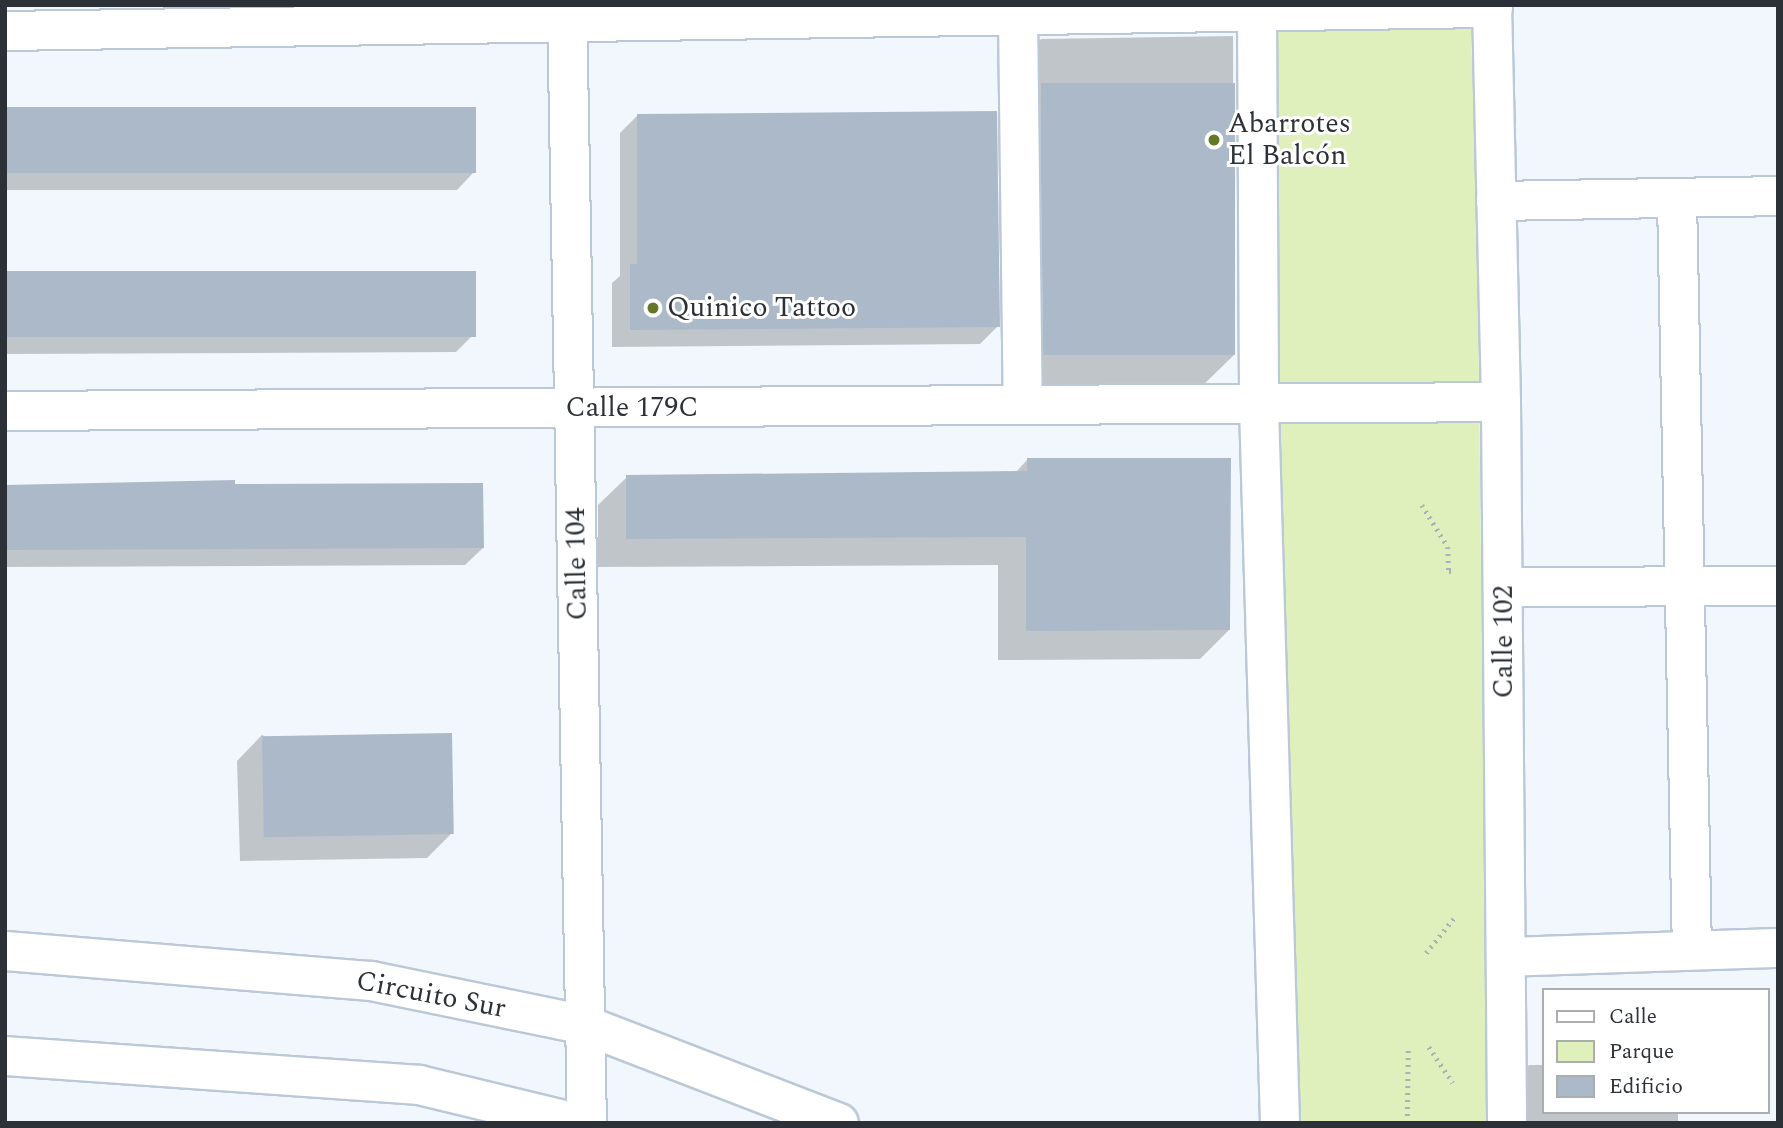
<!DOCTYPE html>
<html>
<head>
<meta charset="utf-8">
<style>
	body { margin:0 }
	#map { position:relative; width:1783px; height:1128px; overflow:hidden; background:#f1f7fd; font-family:Spectral,serif }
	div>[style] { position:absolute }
	.green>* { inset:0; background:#e0f0bc }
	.shadow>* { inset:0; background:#0003 }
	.building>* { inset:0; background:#acb9c8; transform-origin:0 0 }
	.path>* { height:4.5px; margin-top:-2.25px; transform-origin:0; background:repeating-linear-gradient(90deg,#acb1b7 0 2px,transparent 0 7px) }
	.roads { filter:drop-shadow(2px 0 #bbc8d7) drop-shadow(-2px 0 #bbc8d7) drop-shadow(0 2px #bbc8d7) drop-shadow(0 -2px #bbc8d7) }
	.street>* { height:38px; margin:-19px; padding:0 19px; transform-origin:19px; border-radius:19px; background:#fff }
	.secondary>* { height:38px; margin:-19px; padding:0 19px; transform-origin:19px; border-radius:19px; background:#fff }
	.dots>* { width:19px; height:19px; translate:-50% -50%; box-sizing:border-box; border:4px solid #fff; border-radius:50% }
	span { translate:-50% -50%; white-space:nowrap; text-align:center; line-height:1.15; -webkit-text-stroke:6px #fff; paint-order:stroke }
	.poi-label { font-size:28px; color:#2c3137 }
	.left { translate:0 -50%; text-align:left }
	.street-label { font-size:28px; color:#2c3137 }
	.frame { position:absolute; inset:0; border:7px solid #2c3137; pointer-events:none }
	.legend { position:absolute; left:1542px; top:988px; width:228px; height:126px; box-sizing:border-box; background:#fff; border:2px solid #abadaf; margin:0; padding:9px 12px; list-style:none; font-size:21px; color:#2c3137 }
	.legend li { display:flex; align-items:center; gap:14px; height:35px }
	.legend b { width:35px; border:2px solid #abadaf }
</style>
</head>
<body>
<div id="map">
	<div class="green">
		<i style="clip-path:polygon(1265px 5px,1470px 5px,1477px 202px,1487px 1123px,1300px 1123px)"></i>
	</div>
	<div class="shadow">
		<i style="clip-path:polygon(1233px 36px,1234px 355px,1197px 391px,1008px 388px,1004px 75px,1041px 39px)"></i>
		<i style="clip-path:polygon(5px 110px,474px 172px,457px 190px,5px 190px)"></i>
		<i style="clip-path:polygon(638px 115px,998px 326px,980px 344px,612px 347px,612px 283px,620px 276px,620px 133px)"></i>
		<i style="clip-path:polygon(5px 273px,474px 334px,456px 352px,5px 354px)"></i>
		<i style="clip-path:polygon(1027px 460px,1229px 630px,1200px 659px,998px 660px,998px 565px,598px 567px,598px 505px,627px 477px,1015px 473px)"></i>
		<i style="clip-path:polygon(5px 486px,233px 486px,483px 548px,465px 565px,5px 567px)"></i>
		<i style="clip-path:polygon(262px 735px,452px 833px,427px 858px,240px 861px,237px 761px)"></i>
		<i style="clip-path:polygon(1529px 1065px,1543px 1065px,1543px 1112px,1678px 1112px,1678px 1123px,1511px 1123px,1511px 1083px)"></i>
	</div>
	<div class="building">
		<i style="left:1235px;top:83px;width:272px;height:194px;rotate:90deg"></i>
		<i style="left:476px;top:107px;width:66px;height:471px;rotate:90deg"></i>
		<i style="clip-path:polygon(997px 111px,1000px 327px,630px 330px,630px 264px,637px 264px,637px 114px)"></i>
		<i style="left:5px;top:271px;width:471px;height:66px"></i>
		<i style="clip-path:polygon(1027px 458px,1231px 458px,1230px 630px,1026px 631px,1026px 537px,626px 539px,626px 475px,1027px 471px)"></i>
		<i style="clip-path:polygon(235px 480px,235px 484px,483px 483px,484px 548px,5px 550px,5px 485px)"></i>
		<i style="left:452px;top:733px;width:101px;height:190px;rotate:89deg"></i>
	</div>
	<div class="path">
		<i style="left:1422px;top:505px;width:49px;rotate:58.2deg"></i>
		<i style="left:1448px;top:547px;width:25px;rotate:88deg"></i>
		<i style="left:1449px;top:572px;width:5px"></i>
		<i style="left:1426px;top:953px;width:45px;rotate:-51.3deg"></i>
		<i style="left:1429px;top:1047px;width:43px;rotate:56.3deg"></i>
		<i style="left:1407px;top:1123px;width:76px;rotate:-89.2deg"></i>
	</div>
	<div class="roads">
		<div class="street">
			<i style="left:567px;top:5px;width:1118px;rotate:88.98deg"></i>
			<i style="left:1492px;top:5px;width:397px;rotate:88.7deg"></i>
			<i style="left:1501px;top:402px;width:721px;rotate:89.52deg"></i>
			<i style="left:1257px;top:13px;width:394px;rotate:89.7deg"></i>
			<i style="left:1259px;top:407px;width:716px;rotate:88.32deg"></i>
			<i style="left:1018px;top:15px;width:390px;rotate:89.3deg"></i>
			<i style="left:5px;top:31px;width:1488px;rotate:-0.89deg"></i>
			<i style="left:1677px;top:199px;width:751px;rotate:88.86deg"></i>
			<i style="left:1496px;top:201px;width:282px;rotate:-1deg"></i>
			<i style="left:5px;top:411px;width:1496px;rotate:-0.34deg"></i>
			<i style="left:1503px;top:587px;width:275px;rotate:-0.2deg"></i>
			<i style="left:1506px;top:957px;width:272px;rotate:-1.9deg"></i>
		</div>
		<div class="secondary">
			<i style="left:5px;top:951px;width:367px;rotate:4.7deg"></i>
			<i style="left:371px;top:981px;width:218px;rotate:11.6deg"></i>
			<i style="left:585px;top:1025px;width:272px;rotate:21.1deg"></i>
			<i style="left:5px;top:1056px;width:415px;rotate:4deg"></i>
			<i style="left:419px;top:1085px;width:162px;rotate:13.6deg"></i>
		</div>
	</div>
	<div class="dots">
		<i style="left:1214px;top:140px;background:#657827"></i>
		<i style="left:653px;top:308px;background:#657827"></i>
	</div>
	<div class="poi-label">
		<span class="left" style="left:1228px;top:140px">Abarrotes<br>El Balcón</span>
		<span class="left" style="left:667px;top:308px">Quinico Tattoo</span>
	</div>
	<div class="street-label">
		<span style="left:632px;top:408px">Calle 179C</span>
		<span style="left:577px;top:564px;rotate:-91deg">Calle 104</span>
		<span style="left:1504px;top:642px;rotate:-90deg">Calle 102</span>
		<span style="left:431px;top:995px;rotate:11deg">Circuito Sur</span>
	</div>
	<div class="frame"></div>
	<ul class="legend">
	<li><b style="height:9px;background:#fff"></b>Calle</li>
	<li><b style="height:19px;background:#e0f0bc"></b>Parque</li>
	<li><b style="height:19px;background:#acb9c8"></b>Edificio</li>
	</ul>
</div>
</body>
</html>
